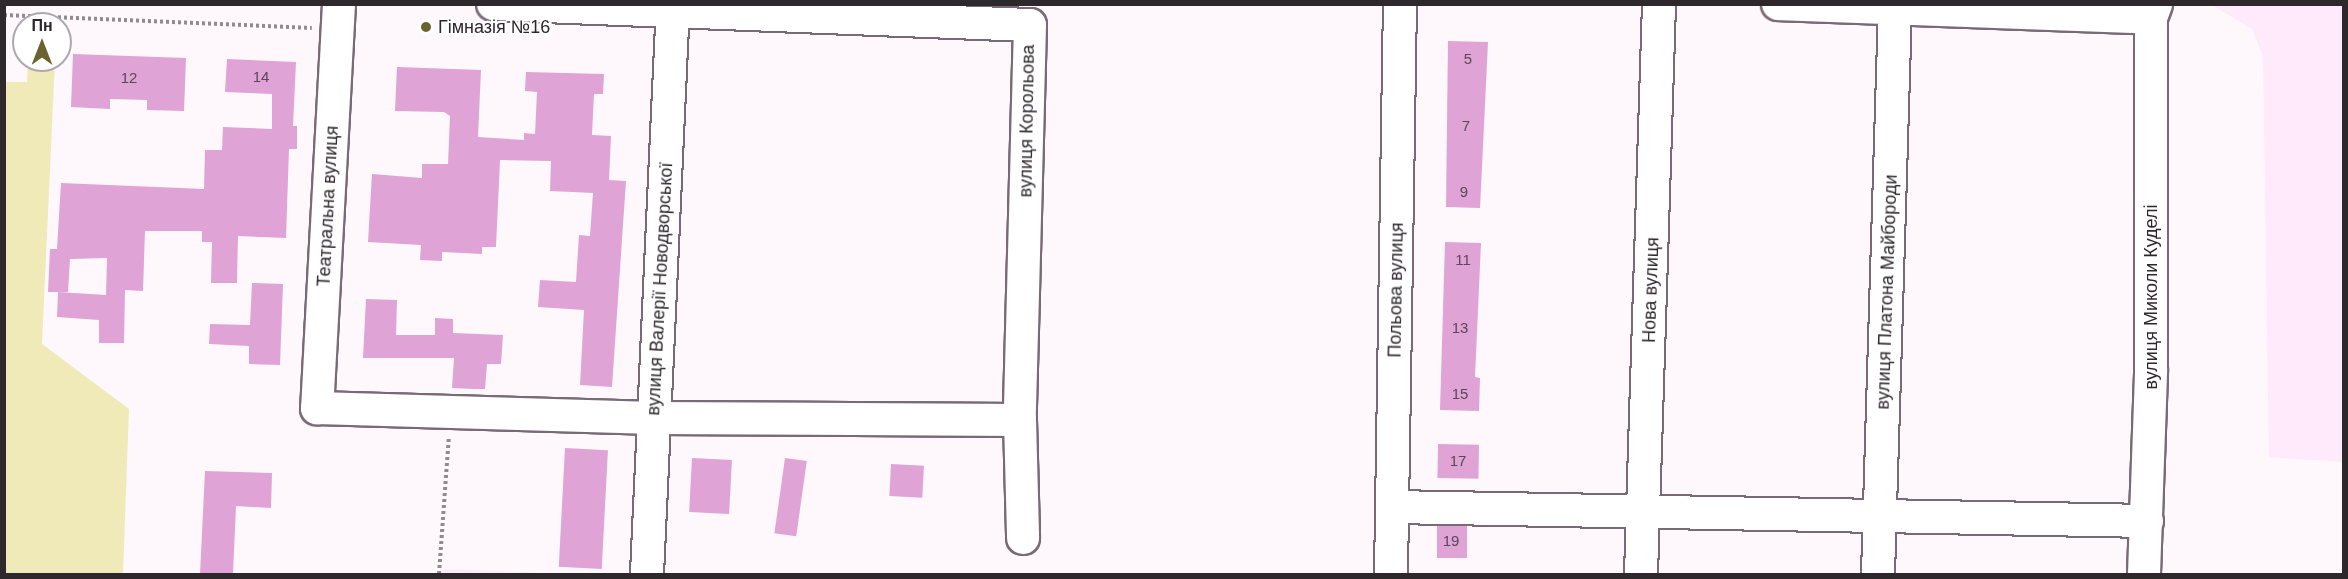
<!DOCTYPE html>
<html>
<head>
<meta charset="utf-8">
<style>
	body { margin:0 }
	#map { position:relative; width:2348px; height:579px; overflow:hidden; background:#fef7fc; font-family:Arial,sans-serif }
	div>[style] { position:absolute }
	.built>* { inset:0; background:#feeafa }
	.green>* { inset:0; background:#f0eab8 }
	.building>* { inset:0; background:#e0a3d6; transform-origin:0 0 }
	.path>* { height:4px; margin-top:-2px; transform-origin:0; background:repeating-linear-gradient(90deg,#918a8f 0 3px,transparent 0 6px) }
	.roads { filter:drop-shadow(2px 0 #796a76) drop-shadow(-2px 0 #796a76) drop-shadow(0 2px #796a76) drop-shadow(0 -2px #796a76) }
	.minor>* { height:32px; margin:-16px; padding:0 16px; transform-origin:16px; border-radius:16px; background:#fff }
	.dots>* { width:16px; height:16px; translate:-50% -50%; box-sizing:border-box; border:3px solid #fff; border-radius:50% }
	span { translate:-50% -50%; white-space:nowrap; text-align:center; line-height:1.15; -webkit-text-stroke:4.5px #fff; paint-order:stroke }
	.number-label { font-size:15px; color:#5a4757 }
	.number-label span { -webkit-text-stroke-width:0 }
	.poi-label { font-size:18px; color:#2e282d }
	.left { translate:0 -50%; text-align:left }
	.street-label { font-size:18px; color:#2e282d }
	.frame { position:absolute; inset:0; border:6px solid #2e282d; pointer-events:none }
	.north { position:absolute; left:12px; top:12px; width:60px; height:60px; box-sizing:border-box; background:#fff; border:2px solid #aba9ab; border-radius:50%; rotate:0deg; font-size:16px; font-weight:700; line-height:24px; text-align:center; color:#2e282d }
	.north::after { content:''; display:block; margin:auto; width:21px; height:27px; background:#6a632f; clip-path:polygon(50% 0,100% 100%,50% 72%,0 100%) }
</style>
</head>
<body>
<div id="map">
	<div class="built">
		<i style="clip-path:polygon(2212px 5px,2343px 5px,2343px 462px,2269px 457px,2263px 56px,2252px 29px)"></i>
		<i style="clip-path:polygon(443px 569px,577px 574px,443px 574px)"></i>
	</div>
	<div class="green">
		<i style="clip-path:polygon(28px 60px,55px 60px,42px 344px,129px 409px,123px 574px,5px 574px,4px 82px,27px 82px)"></i>
	</div>
	<div class="building">
		<i style="clip-path:polygon(1448px 41px,1488px 42px,1480px 208px,1446px 207px)"></i>
		<i style="clip-path:polygon(73px 54px,186px 58px,184px 111px,147px 110px,147px 100px,110px 99px,110px 109px,71px 107px)"></i>
		<i style="clip-path:polygon(227px 59px,296px 62px,293px 126px,297px 126px,297px 149px,289px 149px,286px 238px,238px 236px,237px 283px,211px 283px,212px 242px,202px 242px,202px 231px,145px 231px,143px 291px,125px 290px,124px 343px,99px 343px,99px 320px,57px 317px,58px 292px,106px 295px,107px 258px,70px 259px,68px 292px,48px 292px,50px 249px,57px 249px,61px 183px,204px 189px,205px 150px,222px 150px,223px 127px,272px 129px,272px 94px,225px 92px)"></i>
		<i style="clip-path:polygon(397px 67px,481px 70px,478px 137px,524px 140px,524px 133px,535px 134px,537px 92px,525px 91px,526px 72px,604px 74px,603px 94px,594px 94px,592px 135px,611px 136px,609px 180px,626px 181px,612px 387px,580px 385px,584px 310px,538px 307px,540px 280px,576px 282px,579px 235px,590px 236px,593px 193px,550px 191px,551px 161px,500px 160px,496px 247px,482px 247px,482px 254px,442px 252px,442px 261px,420px 260px,421px 245px,368px 242px,372px 174px,422px 178px,422px 164px,448px 164px,450px 116px,444px 112px,395px 111px)"></i>
		<i style="clip-path:polygon(1445px 242px,1481px 243px,1475px 377px,1480px 378px,1479px 411px,1440px 410px)"></i>
		<i style="clip-path:polygon(252px 283px,283px 284px,280px 365px,249px 364px,249px 346px,209px 344px,210px 324px,250px 325px)"></i>
		<i style="clip-path:polygon(366px 299px,397px 300px,396px 335px,435px 335px,435px 318px,453px 319px,453px 333px,503px 335px,501px 364px,487px 364px,485px 389px,474px 389px,452px 388px,454px 358px,363px 358px)"></i>
		<i style="left:1438px;top:444px;width:41px;height:34px;rotate:1deg"></i>
		<i style="left:565px;top:448px;width:43px;height:119px;rotate:3deg"></i>
		<i style="left:692px;top:458px;width:40px;height:54px;rotate:3deg"></i>
		<i style="left:785px;top:458px;width:22px;height:76px;rotate:8deg"></i>
		<i style="left:891px;top:464px;width:33px;height:32px;rotate:3deg"></i>
		<i style="clip-path:polygon(205px 471px,272px 473px,271px 508px,236px 506px,233px 574px,200px 574px)"></i>
		<i style="left:1437px;top:526px;width:30px;height:32px"></i>
	</div>
	<div class="path">
		<i style="left:4px;top:15px;width:308px;rotate:2.4deg"></i>
		<i style="left:439px;top:574px;width:138px;rotate:-85.9deg"></i>
	</div>
	<div class="roads">
		<div class="minor">
			<i style="left:339px;top:4px;width:405px;rotate:93.1deg"></i>
			<i style="left:317px;top:408px;width:337px;rotate:1.7deg"></i>
			<i style="left:654px;top:418px;width:366px;rotate:0.3deg"></i>
			<i style="left:493px;top:4px;width:537px;rotate:2.24deg"></i>
			<i style="left:1030px;top:25px;width:395px;rotate:91.5deg"></i>
			<i style="left:1020px;top:420px;width:118px;rotate:88.5deg"></i>
			<i style="left:1778px;top:4px;width:373px;rotate:2.1deg"></i>
			<i style="left:1392px;top:507px;width:755px;rotate:1.06deg"></i>
			<i style="left:647px;top:574px;width:571px;rotate:-87.39deg"></i>
			<i style="left:1391px;top:574px;width:570px;rotate:-89.1deg"></i>
			<i style="left:1641px;top:574px;width:570px;rotate:-88.19deg"></i>
			<i style="left:1878px;top:574px;width:565px;rotate:-88.28deg"></i>
			<i style="left:2144px;top:574px;width:205px;rotate:-88deg"></i>
			<i style="left:2151px;top:369px;width:351px;rotate:-90deg"></i>
			<i style="left:2151px;top:18px;width:15px;rotate:-70deg"></i>
		</div>
	</div>
	<div class="dots">
		<i style="left:426px;top:27px;background:#6a632f"></i>
	</div>
	<div class="number-label">
		<span style="left:1468px;top:59px">5</span>
		<span style="left:261px;top:77px">14</span>
		<span style="left:129px;top:78px">12</span>
		<span style="left:1466px;top:126px">7</span>
		<span style="left:1464px;top:192px">9</span>
		<span style="left:1463px;top:260px">11</span>
		<span style="left:1460px;top:328px">13</span>
		<span style="left:1460px;top:394px">15</span>
		<span style="left:1458px;top:461px">17</span>
		<span style="left:1451px;top:541px">19</span>
	</div>
	<div class="poi-label">
		<span class="left" style="left:438px;top:27px">Гімназія №16</span>
	</div>
	<div class="street-label">
		<span style="left:1027px;top:121px;rotate:-89deg">вулиця Корольова</span>
		<span style="left:328px;top:206px;rotate:-87deg">Театральна вулиця</span>
		<span style="left:660px;top:289px;rotate:-87deg">вулиця Валерії Новодворської</span>
		<span style="left:1396px;top:290px;rotate:-89deg">Польова вулиця</span>
		<span style="left:1651px;top:290px;rotate:-88deg">Нова вулиця</span>
		<span style="left:1887px;top:292px;rotate:-88deg">вулиця Платона Майбороди</span>
		<span style="left:2151px;top:297px;rotate:-90deg">вулиця Миколи Куделі</span>
	</div>
	<div class="frame"></div>
	<div class="north">Пн</div>
</div>
</body>
</html>
